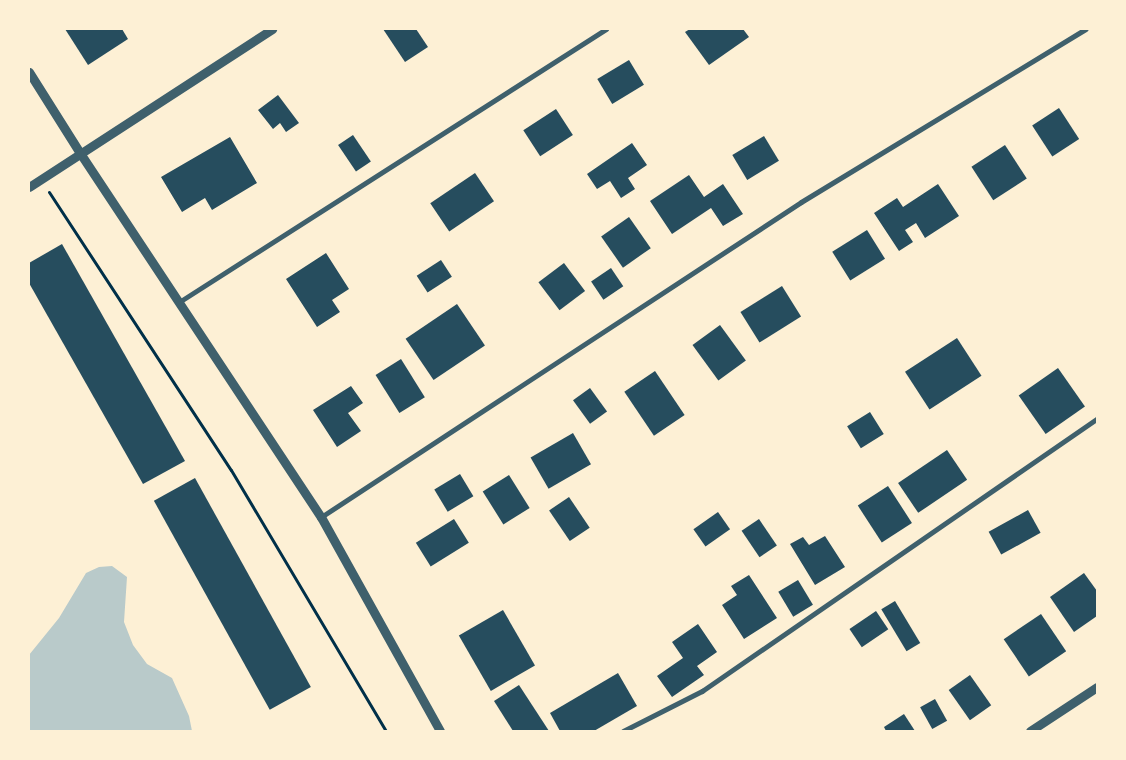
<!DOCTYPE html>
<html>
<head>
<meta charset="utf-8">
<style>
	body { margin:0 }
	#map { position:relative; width:1126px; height:760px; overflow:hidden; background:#fdf0d5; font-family:"Fira Sans",sans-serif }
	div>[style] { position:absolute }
	.green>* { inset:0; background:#b9caca }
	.building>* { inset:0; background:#264d5e; transform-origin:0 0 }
	.path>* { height:3px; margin:-1.5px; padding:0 1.5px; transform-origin:1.5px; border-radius:1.5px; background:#003049 }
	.minor>* { height:5px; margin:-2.5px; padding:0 2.5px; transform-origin:2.5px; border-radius:2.5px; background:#3f606c }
	.tertiary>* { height:9px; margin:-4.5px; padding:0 4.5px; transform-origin:4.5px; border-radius:4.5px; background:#3f606c }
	span { translate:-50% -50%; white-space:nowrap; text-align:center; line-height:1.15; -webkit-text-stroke:5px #fdf0d5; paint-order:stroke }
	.frame { position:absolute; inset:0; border:30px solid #fdf0d5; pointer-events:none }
</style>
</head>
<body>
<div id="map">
	<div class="green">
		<i style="clip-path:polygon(112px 566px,127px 577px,124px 622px,133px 645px,147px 664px,172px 678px,189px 716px,192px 731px,29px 731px,29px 655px,59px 618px,86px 573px,99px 567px)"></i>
	</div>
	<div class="building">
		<i style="clip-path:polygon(65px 29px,122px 29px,128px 39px,88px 65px)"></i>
		<i style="clip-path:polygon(383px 29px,416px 29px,428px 47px,405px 62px)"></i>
		<i style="clip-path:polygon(690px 29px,743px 29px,749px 37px,709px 65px,685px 32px)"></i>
		<i style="left:629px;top:60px;width:29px;height:37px;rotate:59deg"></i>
		<i style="clip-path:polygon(278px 95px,299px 123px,286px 132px,280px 123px,273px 129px,258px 110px)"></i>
		<i style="left:1059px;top:108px;width:37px;height:32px;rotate:57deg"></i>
		<i style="left:556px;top:109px;width:31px;height:39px;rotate:57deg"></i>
		<i style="left:353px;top:135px;width:32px;height:18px;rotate:56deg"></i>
		<i style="left:764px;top:136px;width:29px;height:37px;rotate:59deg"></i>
		<i style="clip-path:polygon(230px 137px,257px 183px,212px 210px,205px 198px,182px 212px,161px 177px)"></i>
		<i style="clip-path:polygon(632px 143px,647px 165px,628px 178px,635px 189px,621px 198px,610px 181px,597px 189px,587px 174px)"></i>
		<i style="left:1005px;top:145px;width:40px;height:40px;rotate:57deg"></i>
		<i style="left:475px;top:173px;width:34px;height:54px;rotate:56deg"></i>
		<i style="clip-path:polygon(689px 175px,704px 197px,723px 184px,743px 214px,723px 226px,711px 208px,672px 234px,650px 201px)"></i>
		<i style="clip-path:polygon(938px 184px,959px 216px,925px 238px,916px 223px,905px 230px,913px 242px,899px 251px,874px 213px,897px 198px,903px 207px)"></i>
		<i style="left:629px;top:217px;width:38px;height:34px;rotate:55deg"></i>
		<i style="left:867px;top:230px;width:34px;height:41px;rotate:58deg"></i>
		<i style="clip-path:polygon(62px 244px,185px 461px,143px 484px,29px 283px,29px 263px)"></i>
		<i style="clip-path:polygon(326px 253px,349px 289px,332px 300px,340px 312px,317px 327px,286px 279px)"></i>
		<i style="left:441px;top:260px;width:20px;height:29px;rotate:57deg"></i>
		<i style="left:564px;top:263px;width:35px;height:32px;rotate:53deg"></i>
		<i style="left:611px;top:268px;width:22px;height:24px;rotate:56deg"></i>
		<i style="left:782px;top:286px;width:36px;height:49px;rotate:58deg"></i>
		<i style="left:457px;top:304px;width:50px;height:62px;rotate:56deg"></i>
		<i style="left:720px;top:325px;width:44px;height:34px;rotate:54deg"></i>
		<i style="left:957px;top:338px;width:45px;height:62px;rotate:57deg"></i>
		<i style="left:401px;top:359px;width:45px;height:30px;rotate:58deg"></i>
		<i style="left:1058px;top:368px;width:47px;height:48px;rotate:55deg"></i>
		<i style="left:655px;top:371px;width:53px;height:37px;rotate:56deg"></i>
		<i style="clip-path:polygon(351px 386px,363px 403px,348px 413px,361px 431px,337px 447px,313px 410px)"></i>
		<i style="left:590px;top:388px;width:29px;height:21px;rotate:54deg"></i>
		<i style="left:870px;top:412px;width:26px;height:27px;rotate:58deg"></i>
		<i style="left:573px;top:433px;width:36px;height:49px;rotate:60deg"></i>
		<i style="left:947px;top:450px;width:36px;height:59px;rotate:56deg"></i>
		<i style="left:460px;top:474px;width:26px;height:30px;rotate:59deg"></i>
		<i style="left:509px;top:475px;width:39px;height:31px;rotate:58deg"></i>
		<i style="left:195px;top:478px;width:239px;height:47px;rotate:61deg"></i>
		<i style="left:888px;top:486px;width:44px;height:36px;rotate:57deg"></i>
		<i style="left:569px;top:497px;width:37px;height:24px;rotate:56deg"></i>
		<i style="left:1028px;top:510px;width:26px;height:45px;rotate:61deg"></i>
		<i style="left:718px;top:512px;width:21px;height:30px;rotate:55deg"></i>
		<i style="left:454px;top:519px;width:28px;height:45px;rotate:58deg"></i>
		<i style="left:759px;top:519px;width:32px;height:21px;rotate:56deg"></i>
		<i style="clip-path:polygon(825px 536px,845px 567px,815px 585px,790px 544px,803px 537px,809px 545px)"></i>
		<i style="clip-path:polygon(1084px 573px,1097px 591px,1097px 616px,1074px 632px,1050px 597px)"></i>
		<i style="clip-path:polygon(749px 575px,777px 618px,744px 639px,722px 605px,737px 595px,731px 586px)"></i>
		<i style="left:798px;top:580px;width:29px;height:23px;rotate:59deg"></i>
		<i style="left:895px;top:601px;width:49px;height:16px;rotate:59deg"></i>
		<i style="left:503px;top:610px;width:64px;height:51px;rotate:60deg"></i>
		<i style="left:876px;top:611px;width:22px;height:32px;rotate:56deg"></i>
		<i style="left:1041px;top:614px;width:45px;height:45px;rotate:56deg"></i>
		<i style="clip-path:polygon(698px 624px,717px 652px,697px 666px,704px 675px,672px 697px,657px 676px,683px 658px,672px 642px)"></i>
		<i style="clip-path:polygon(618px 673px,637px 706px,594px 731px,560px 731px,550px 713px)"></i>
		<i style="left:970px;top:675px;width:37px;height:26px;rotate:55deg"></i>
		<i style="clip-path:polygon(519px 685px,549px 731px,513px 731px,494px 701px)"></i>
		<i style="left:935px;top:699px;width:25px;height:17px;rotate:61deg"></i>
		<i style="clip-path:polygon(904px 714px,915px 731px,886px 731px,884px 727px)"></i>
	</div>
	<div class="path">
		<i style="left:49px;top:192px;width:332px;rotate:56.8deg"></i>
		<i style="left:231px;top:470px;width:304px;rotate:59.3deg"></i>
	</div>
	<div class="minor">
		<i style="left:179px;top:302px;width:507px;rotate:-32.59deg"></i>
		<i style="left:321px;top:517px;width:574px;rotate:-33.27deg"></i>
		<i style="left:801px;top:202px;width:333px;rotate:-31.3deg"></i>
		<i style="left:623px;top:731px;width:89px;rotate:-26.9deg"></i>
		<i style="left:702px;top:691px;width:480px;rotate:-34.6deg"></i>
	</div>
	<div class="tertiary">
		<i style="left:29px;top:72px;width:96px;rotate:57.8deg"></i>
		<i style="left:80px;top:153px;width:437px;rotate:56.5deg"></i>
		<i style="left:321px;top:517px;width:245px;rotate:60.9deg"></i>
		<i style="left:29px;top:187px;width:290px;rotate:-33deg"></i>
		<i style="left:1030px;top:731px;width:80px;rotate:-33.3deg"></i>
	</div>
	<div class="frame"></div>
</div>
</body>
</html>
